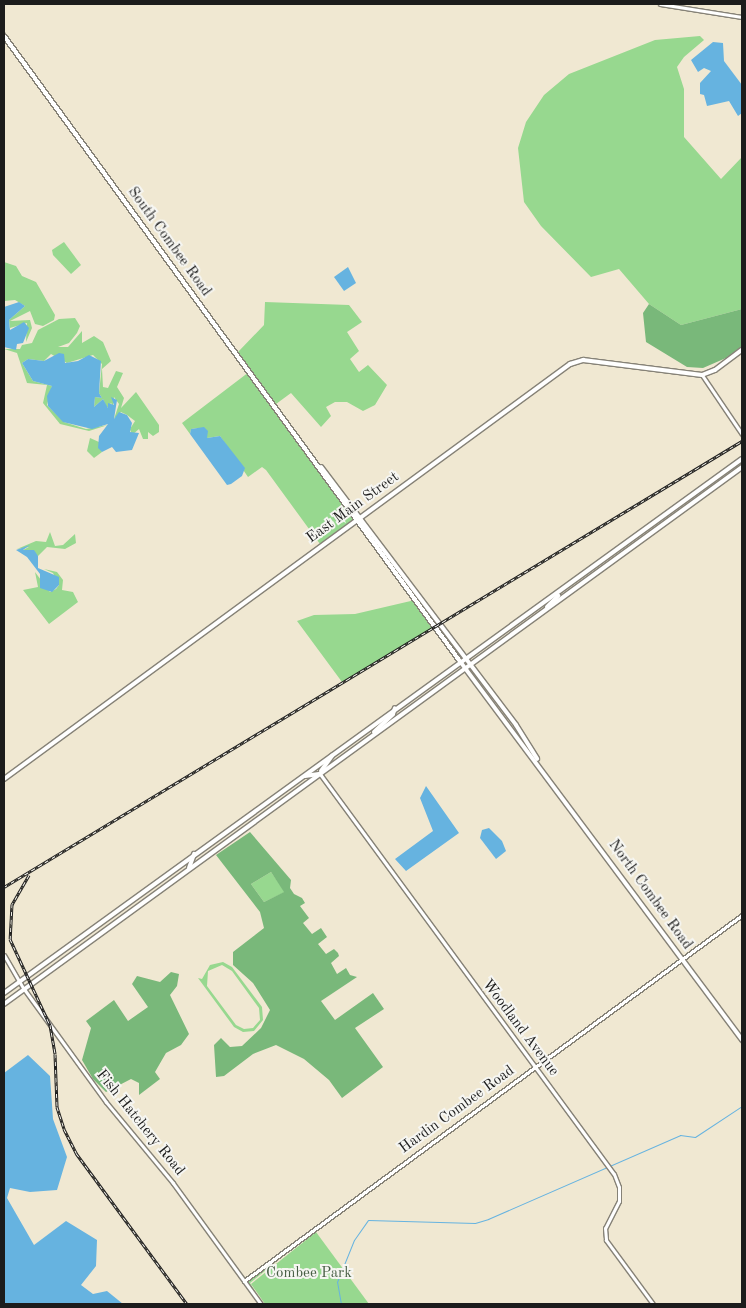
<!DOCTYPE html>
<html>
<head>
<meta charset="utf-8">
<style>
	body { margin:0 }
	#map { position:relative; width:746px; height:1308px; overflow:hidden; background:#f0e8d2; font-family:"Old Standard TT",serif }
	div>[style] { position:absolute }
	.green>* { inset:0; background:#97d88f }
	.forest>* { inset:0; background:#79b87a }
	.water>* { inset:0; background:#66b3e0 }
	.stream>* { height:1px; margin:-0.5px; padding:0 0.5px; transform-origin:0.5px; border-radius:0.5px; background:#66b3e0 }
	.roads { filter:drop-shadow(1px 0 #868277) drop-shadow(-1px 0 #868277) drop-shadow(0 1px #868277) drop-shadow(0 -1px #868277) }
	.minor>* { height:3px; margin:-1.5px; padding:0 1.5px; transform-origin:1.5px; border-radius:1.5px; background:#fff }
	.major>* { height:4px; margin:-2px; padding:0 2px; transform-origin:2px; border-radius:2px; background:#fff }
	.rail>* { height:3px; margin-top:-1.5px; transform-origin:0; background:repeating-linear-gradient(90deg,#f6f6f2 0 4px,#1c1c1c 0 8px); box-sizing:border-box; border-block:1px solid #1c1c1c }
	span { translate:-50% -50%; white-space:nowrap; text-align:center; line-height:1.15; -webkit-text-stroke:4px #f6f6f2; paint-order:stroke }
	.street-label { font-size:15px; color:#1c1c1c }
	.park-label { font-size:15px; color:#475e44 }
	.frame { position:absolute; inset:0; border:5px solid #1c1c1c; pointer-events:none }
</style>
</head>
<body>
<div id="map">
	<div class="green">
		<i style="clip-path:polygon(700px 36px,704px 40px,684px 57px,677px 67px,684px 89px,684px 137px,721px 179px,742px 157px,742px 309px,681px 325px,649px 304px,619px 269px,591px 277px,541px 226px,524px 202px,518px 148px,526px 122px,544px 95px,569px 74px,655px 40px)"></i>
		<i style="clip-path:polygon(64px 242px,81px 265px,71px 274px,53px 255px,52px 250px)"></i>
		<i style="clip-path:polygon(4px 262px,16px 266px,22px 276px,36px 282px,55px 315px,54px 320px,43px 326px,35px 324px,30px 311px,10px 321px,30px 320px,32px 328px,26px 342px,27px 323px,10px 328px,9px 320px,25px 306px,15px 300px,4px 301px)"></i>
		<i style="clip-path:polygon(265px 302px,349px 305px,362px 322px,347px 332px,359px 351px,350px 359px,359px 372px,368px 365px,387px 385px,375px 405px,363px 411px,347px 402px,335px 402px,326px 407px,331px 416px,321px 427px,291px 393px,276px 404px,238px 352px,264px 325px)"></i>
		<i style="clip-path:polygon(75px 318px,80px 326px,77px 333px,69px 343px,58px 347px,68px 347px,82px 331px,82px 343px,94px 336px,103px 342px,111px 361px,102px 369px,103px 387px,108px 388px,116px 371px,123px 373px,117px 387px,124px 398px,121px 408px,136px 392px,159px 425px,159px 432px,153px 436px,148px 432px,148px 439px,143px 439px,139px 429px,132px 435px,130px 429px,135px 421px,127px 415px,121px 412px,114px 419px,119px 404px,114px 397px,113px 406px,111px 403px,107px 408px,103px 399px,94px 407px,95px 397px,102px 398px,99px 393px,102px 364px,93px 355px,67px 363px,51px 354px,44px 361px,28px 359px,22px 363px,33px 381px,52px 386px,47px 405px,64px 422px,86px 429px,108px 425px,89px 431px,60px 424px,43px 403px,47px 385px,27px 383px,17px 353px,4px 349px,20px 349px,22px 345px,32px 343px,38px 330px,59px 319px)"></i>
		<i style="clip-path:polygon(249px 372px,355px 519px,320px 544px,266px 470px,262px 467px,248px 477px,220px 436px,207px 438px,198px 428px,191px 429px,190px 434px,182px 423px)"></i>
		<i style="clip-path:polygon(90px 438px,99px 442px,102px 452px,94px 458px,87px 451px)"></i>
		<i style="clip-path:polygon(50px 532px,55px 546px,63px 545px,75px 534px,76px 543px,65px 549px,47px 547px,38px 556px,24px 552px,23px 550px,29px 547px,17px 549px,36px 541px,46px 542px)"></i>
		<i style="clip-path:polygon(44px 569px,57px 572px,63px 580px,62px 590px,73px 592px,78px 602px,49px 624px,23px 590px,38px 587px,35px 572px,50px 592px,56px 589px,59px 585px,53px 573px)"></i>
		<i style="clip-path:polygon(415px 600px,434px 627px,342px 682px,297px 621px,314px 615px,355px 614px)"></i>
		<i style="clip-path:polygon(271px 872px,285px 892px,264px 902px,251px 884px)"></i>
		<i style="clip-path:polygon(evenodd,223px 962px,232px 967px,262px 1007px,263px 1020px,254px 1031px,243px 1032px,234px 1027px,198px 978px,202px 979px,210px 965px,223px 962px,222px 965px,232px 971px,259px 1008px,260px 1020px,253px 1028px,244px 1029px,236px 1025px,207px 986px,208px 971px,222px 965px)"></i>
		<i style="clip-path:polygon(313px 1232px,250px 1283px,263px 1304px,246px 1281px)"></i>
		<i style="clip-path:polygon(316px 1232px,369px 1304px,265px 1304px,251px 1284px)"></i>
	</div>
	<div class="forest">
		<i style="clip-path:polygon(649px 304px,681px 325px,742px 309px,742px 346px,726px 358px,703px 368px,687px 367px,646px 342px,643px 313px)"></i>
		<i style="clip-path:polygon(evenodd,250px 832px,291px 880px,290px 888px,294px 894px,302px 898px,305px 903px,300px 906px,309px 918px,303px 923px,312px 934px,321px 928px,327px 937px,318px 944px,326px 954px,334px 949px,338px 953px,339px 956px,331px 963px,337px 974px,346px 968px,350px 975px,357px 977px,321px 1001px,335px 1020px,373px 993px,384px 1009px,355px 1028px,383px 1067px,342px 1098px,329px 1080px,304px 1059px,276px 1045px,253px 1054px,224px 1076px,216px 1077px,214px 1045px,221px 1038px,230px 1047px,242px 1046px,261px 1028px,270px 1010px,253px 983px,233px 965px,233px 952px,264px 928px,260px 912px,216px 855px,250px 832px,271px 872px,284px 892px,264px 902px,251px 884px,271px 872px)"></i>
		<i style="clip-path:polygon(171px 972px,179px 974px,177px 986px,170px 995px,189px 1034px,181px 1045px,166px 1053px,155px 1072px,160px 1079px,139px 1095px,139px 1083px,131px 1079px,106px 1092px,93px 1079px,82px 1060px,91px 1028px,86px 1021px,114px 1000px,128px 1021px,148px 1007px,132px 984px,137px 976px,160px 982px)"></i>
	</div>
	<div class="water">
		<i style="clip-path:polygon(713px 42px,723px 43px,724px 61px,742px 85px,742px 113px,738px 116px,729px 101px,707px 106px,704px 95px,700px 94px,700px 83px,711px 71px,704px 68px,698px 72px,691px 60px)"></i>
		<i style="clip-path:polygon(348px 267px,356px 283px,344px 291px,334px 277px)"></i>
		<i style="clip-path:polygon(19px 302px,25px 306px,9px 320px,10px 330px,24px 322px,29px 328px,23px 343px,17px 344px,16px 350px,4px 347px,4px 307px)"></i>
		<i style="clip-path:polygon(59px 353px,64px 354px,65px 363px,78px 361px,89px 355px,101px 361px,99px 393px,102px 398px,95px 397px,94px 407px,103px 399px,108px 408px,108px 403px,114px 405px,111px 397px,117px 400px,114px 419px,119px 412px,127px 415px,132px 423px,130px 432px,139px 433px,132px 450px,116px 452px,112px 447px,102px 452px,98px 448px,99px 436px,108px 424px,92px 429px,63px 422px,48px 406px,47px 396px,52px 386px,33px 381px,22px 363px,28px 359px,44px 361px)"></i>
		<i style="clip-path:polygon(204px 427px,208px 431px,207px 438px,220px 436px,245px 468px,242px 476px,231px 484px,227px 485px,190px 434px,191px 429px)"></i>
		<i style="clip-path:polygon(30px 545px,23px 550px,34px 550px,38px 556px,38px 568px,59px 577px,59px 585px,52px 592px,40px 588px,40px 574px,27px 557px,16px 550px)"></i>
		<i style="clip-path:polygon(426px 786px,459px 833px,406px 871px,395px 859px,433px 831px,420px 798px)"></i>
		<i style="clip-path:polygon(489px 828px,502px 841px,506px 851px,496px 859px,480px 838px,482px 830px)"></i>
		<i style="clip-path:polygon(28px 1055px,50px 1076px,53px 1119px,67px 1157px,57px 1190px,30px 1192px,10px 1188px,7px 1198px,34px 1245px,66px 1221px,97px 1240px,96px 1266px,81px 1285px,93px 1294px,107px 1291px,123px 1304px,4px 1304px,4px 1073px)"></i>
	</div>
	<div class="stream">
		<i style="left:341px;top:1304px;width:22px;rotate:-100deg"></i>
		<i style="left:337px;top:1282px;width:45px;rotate:-68deg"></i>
		<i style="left:354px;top:1240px;width:24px;rotate:-55deg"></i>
		<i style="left:368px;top:1220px;width:107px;rotate:1.6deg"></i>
		<i style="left:475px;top:1223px;width:14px;rotate:-17deg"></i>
		<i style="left:488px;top:1219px;width:210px;rotate:-23.6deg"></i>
		<i style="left:680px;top:1135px;width:15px;rotate:8deg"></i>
		<i style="left:695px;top:1137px;width:56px;rotate:-33.4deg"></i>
	</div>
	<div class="roads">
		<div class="minor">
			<i style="left:660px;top:4px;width:83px;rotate:9deg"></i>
			<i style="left:702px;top:375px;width:71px;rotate:55.9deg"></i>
			<i style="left:320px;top:774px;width:496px;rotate:53.7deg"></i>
			<i style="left:614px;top:1174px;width:14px;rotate:69deg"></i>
			<i style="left:619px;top:1187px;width:14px;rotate:90deg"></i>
			<i style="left:619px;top:1201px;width:30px;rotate:117deg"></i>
			<i style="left:605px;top:1228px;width:12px;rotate:85deg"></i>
			<i style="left:606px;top:1240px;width:79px;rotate:53.7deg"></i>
			<i style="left:4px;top:955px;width:39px;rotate:60deg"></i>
			<i style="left:24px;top:989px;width:140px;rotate:54deg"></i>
			<i style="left:106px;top:1102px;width:105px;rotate:50.4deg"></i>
			<i style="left:173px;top:1183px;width:150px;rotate:54deg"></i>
			<i style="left:244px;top:1281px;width:618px;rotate:-36.31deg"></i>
		</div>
		<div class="major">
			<i style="left:4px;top:36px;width:772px;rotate:53.9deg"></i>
			<i style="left:459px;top:660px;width:474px;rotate:53.3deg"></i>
			<i style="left:321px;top:467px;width:323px;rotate:52.9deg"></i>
			<i style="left:516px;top:725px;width:40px;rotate:58deg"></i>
			<i style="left:547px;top:607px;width:16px;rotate:-45deg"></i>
			<i style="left:374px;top:732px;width:26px;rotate:-43deg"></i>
			<i style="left:393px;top:714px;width:6px;rotate:-72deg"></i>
			<i style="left:321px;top:771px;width:19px;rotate:-54deg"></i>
			<i style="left:305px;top:776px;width:14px;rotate:-8deg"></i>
			<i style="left:4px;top:779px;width:702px;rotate:-36.25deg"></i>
			<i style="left:570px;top:364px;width:14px;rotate:-17deg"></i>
			<i style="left:583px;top:360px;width:120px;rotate:7.2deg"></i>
			<i style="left:702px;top:375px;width:14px;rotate:-21deg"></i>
			<i style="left:715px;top:370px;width:34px;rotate:-37deg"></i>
			<i style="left:189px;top:868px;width:15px;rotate:-70deg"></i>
			<i style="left:4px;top:993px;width:911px;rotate:-35.89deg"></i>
			<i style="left:4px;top:1004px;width:913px;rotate:-36.04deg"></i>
		</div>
	</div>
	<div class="rail">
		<i style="left:29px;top:875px;width:34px;rotate:120deg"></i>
		<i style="left:12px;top:904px;width:35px;rotate:93deg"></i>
		<i style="left:10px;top:939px;width:95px;rotate:65.1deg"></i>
		<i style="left:50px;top:1025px;width:29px;rotate:80deg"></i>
		<i style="left:55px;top:1054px;width:53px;rotate:87.8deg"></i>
		<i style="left:57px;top:1107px;width:23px;rotate:72deg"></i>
		<i style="left:64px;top:1129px;width:27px;rotate:63deg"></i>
		<i style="left:76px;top:1153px;width:187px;rotate:53.7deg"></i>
		<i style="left:4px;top:887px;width:862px;rotate:-31.15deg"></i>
	</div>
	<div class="street-label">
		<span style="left:169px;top:242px;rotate:54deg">South Combee Road</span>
		<span style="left:353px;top:508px;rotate:-36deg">East Main Street</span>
		<span style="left:650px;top:895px;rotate:54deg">North Combee Road</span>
		<span style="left:520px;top:1028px;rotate:53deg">Woodland Avenue</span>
		<span style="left:457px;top:1110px;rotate:-36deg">Hardin Combee Road</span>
		<span style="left:140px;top:1123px;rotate:51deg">Fish Hatchery Road</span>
	</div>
	<div class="park-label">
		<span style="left:309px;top:1274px">Combee Park</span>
	</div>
	<div class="frame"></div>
</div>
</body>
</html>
